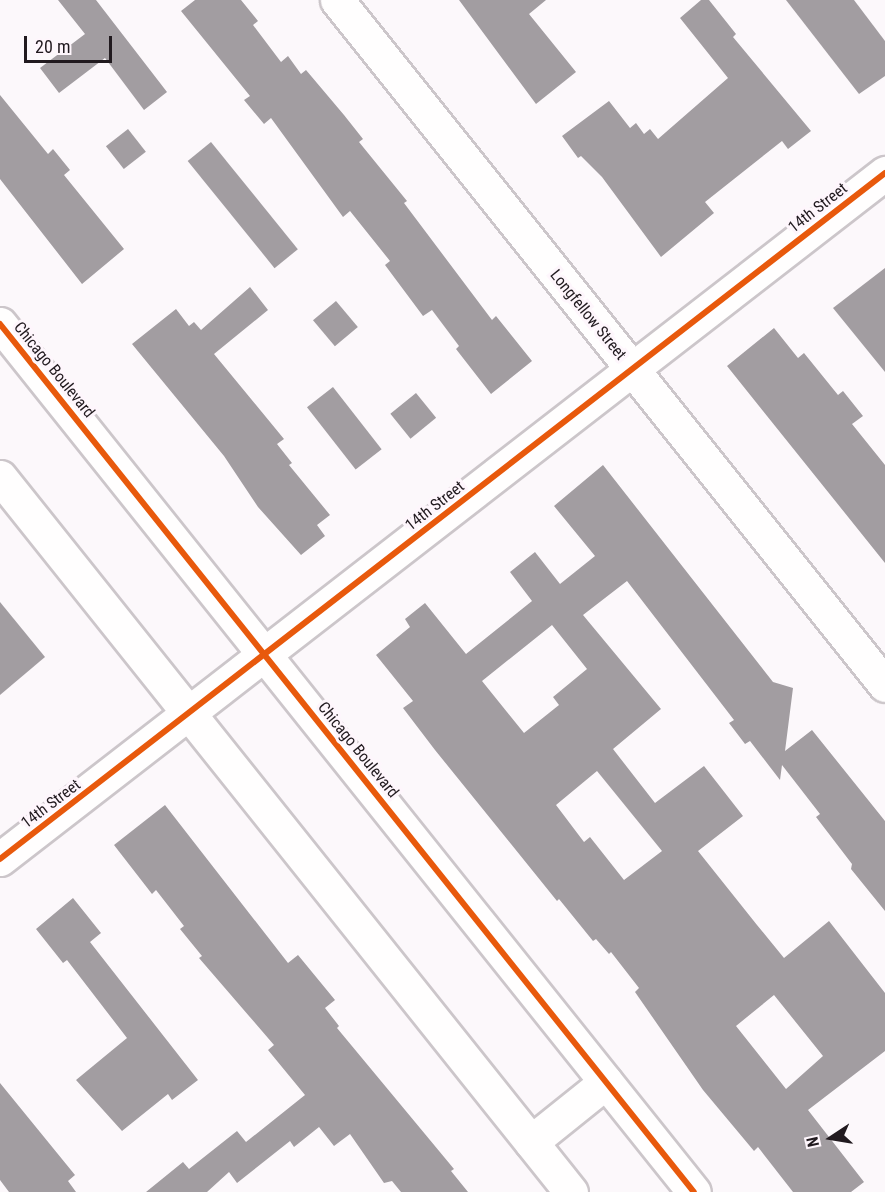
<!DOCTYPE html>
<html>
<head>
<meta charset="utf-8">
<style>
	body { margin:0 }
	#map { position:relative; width:885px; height:1192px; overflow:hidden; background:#fcf8fb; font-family:"Roboto Condensed",sans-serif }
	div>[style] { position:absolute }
	.building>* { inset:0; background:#a29da1; transform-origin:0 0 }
	.roads { filter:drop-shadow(2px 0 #ccc6ca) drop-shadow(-2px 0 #ccc6ca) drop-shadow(0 2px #ccc6ca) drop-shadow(0 -2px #ccc6ca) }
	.minor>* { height:33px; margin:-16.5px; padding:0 16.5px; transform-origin:16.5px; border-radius:16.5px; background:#fffefe }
	.tertiary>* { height:33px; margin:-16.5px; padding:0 16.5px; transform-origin:16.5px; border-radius:16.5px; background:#fffefe }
	.cycleway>* { height:6px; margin:-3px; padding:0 3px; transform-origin:3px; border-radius:3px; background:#e8590c }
	span { translate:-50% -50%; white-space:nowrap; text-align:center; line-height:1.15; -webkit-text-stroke:6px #fef6fc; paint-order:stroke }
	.street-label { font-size:16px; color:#211a1f }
	.north { position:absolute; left:801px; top:1108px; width:60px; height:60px; -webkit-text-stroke:4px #fef6fc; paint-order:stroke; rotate:258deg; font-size:16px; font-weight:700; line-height:24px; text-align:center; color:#211a1f }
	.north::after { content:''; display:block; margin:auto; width:21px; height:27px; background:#211a1f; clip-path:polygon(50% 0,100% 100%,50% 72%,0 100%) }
	.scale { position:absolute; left:24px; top:36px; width:88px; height:27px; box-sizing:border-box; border:3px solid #211a1f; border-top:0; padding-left:8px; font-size:18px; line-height:21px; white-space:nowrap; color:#211a1f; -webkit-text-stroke:4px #fef6fc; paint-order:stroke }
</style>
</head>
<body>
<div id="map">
	<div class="building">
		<i style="clip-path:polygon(58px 0,96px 0,167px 92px,144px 110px,105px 58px,59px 93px,40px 68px,85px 34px)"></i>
		<i style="clip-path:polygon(195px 0,241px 0,258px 21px,253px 25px,281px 62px,288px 56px,301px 74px,306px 70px,344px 115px,363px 139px,359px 142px,407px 201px,404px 203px,492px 320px,496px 316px,532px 361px,491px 394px,456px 349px,459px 346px,432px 310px,423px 316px,385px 265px,390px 261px,350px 211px,343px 217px,271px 118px,264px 124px,244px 100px,250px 96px,181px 11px)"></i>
		<i style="clip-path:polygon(459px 0,546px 0,529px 14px,576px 72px,536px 104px)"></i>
		<i style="clip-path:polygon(701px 0,709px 0,736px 34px,733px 37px,811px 131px,788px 149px,782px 141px,705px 202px,714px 213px,661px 257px,602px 177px,581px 156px,578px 158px,562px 136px,609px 101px,630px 128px,636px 123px,644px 134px,650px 129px,658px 139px,728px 78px,680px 18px)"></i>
		<i style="clip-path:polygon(786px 0,854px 0,885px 41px,885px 76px,859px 94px)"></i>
		<i style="clip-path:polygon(0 95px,48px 154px,53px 149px,70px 170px,64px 175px,124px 249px,82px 284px,0 179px)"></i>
		<i style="left:128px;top:129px;width:29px;height:28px;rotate:52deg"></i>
		<i style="left:211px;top:142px;width:138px;height:30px;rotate:51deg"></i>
		<i style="clip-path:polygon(885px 268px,885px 372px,833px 308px)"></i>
		<i style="clip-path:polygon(250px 287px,268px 310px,214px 354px,284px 439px,277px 444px,292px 463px,289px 465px,330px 515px,317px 525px,325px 536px,301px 555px,258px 507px,224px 456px,132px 344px,176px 309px,189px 326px,194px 322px,201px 330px)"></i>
		<i style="left:336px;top:301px;width:34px;height:30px;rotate:50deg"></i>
		<i style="clip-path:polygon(774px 328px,798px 358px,804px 353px,838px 395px,843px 391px,863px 416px,852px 424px,885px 465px,885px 563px,727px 366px)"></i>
		<i style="left:333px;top:387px;width:79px;height:33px;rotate:52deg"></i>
		<i style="left:416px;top:393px;width:32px;height:33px;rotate:51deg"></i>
		<i style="clip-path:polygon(evenodd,603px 465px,773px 682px,793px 688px,785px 751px,812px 730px,885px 821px,885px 911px,851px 869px,852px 864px,816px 817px,820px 814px,782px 765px,780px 780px,750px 741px,745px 744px,729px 723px,734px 720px,627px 581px,583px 615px,661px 709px,613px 749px,655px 803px,704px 766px,743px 816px,698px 851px,757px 925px,784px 958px,829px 921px,885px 993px,885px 1051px,808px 1110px,864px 1182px,851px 1192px,793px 1192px,758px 1147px,754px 1151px,703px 1090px,635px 992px,639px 988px,611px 952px,609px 954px,596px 939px,593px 941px,559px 899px,557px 901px,435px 750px,403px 708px,413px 701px,376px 655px,410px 627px,405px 619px,425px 603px,466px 654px,532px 601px,510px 572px,535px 552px,560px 584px,595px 556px,554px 506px,603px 465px,552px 625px,587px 669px,553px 697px,559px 705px,524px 733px,482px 681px,552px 625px,603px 465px,597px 771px,662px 851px,624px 880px,590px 837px,584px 842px,556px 805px,597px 771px,603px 465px,774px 995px,823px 1056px,786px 1089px,736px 1026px,774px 995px)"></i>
		<i style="clip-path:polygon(0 602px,45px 657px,0 695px)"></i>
		<i style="clip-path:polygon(165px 805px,288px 963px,298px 955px,335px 1000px,325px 1008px,339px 1026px,337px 1028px,454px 1169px,451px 1171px,468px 1192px,401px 1192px,392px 1181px,384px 1183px,350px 1134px,334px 1146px,319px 1127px,294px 1147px,290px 1141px,237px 1183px,229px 1172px,207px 1192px,146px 1192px,183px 1162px,189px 1169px,237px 1131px,246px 1142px,305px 1095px,268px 1050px,274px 1045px,199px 958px,202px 956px,180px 929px,184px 926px,156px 890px,152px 894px,114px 845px)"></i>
		<i style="clip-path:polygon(73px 898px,101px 933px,90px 942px,198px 1080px,172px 1100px,168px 1094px,122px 1131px,76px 1080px,127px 1038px,67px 960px,63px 963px,36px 929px)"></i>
		<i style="clip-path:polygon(0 1083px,75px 1175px,68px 1181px,76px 1192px,9px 1192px,0 1180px)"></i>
	</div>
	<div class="roads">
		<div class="minor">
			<i style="left:337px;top:0;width:877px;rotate:51.34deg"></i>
		</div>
		<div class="tertiary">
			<i style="left:0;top:324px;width:1111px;rotate:51.36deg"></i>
			<i style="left:0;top:477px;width:915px;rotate:51.39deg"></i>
			<i style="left:0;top:859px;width:1120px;rotate:-37.78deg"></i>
			<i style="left:531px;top:1142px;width:96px;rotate:-38.7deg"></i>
		</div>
	</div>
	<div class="cycleway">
		<i style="left:0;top:324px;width:1111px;rotate:51.36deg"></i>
		<i style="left:0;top:859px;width:1120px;rotate:-37.78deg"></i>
	</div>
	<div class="street-label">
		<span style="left:818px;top:208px;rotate:-38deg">14th Street</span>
		<span style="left:588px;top:315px;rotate:51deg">Longfellow Street</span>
		<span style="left:54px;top:370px;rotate:51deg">Chicago Boulevard</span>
		<span style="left:435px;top:506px;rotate:-38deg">14th Street</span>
		<span style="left:358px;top:750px;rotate:51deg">Chicago Boulevard</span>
		<span style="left:51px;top:804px;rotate:-37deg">14th Street</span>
	</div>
	<div class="north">N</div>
	<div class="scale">20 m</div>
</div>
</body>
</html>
